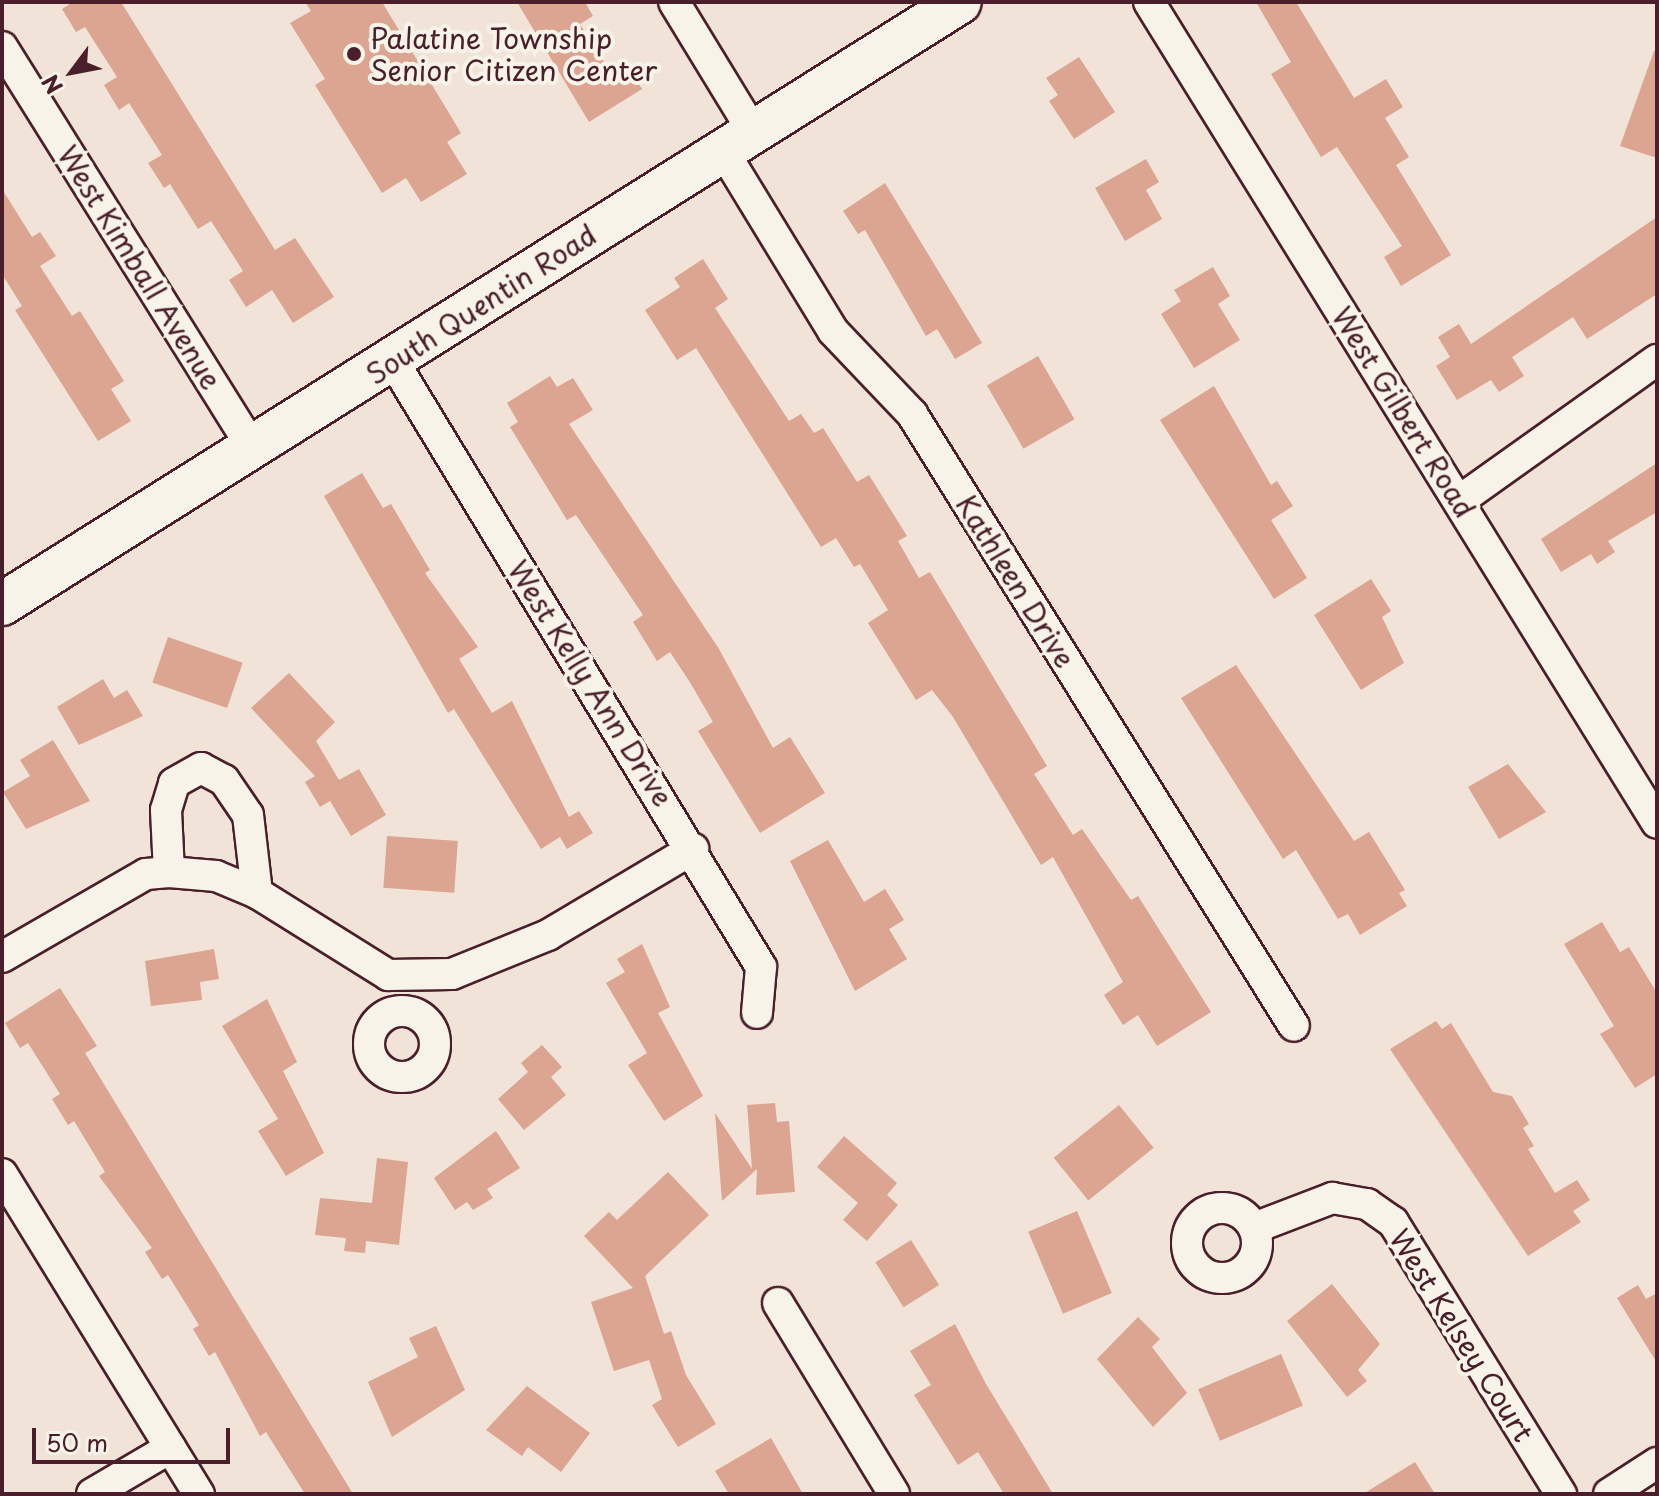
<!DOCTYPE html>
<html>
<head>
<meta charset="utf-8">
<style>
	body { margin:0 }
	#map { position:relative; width:1659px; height:1496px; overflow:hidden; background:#f1e3d7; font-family:"Playpen Sans",sans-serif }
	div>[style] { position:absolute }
	.building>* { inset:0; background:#dba591; transform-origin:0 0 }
	.roads { filter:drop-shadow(2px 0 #4a1f2b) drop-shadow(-2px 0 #4a1f2b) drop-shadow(0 2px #4a1f2b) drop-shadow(0 -2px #4a1f2b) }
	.minor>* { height:30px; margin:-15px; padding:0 15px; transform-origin:15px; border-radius:15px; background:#f7f3e8 }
	.minor>.ring { margin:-15px; padding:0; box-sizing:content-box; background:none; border:30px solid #f7f3e8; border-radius:50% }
	.secondary>* { height:42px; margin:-21px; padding:0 21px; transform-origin:21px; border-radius:21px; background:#f7f3e8 }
	.dots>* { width:22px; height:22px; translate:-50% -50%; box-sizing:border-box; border:4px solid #f7f3e8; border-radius:50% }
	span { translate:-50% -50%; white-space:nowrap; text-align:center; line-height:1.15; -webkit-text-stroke:8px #f7f3e8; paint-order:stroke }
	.poi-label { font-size:28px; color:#4a1f2b }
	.left { translate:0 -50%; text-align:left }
	.street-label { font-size:28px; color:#4a1f2b }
	.frame { position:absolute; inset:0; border:4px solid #4a1f2b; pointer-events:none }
	.north { position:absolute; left:32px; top:32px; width:80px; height:80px; -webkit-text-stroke:6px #f7f3e8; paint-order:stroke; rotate:238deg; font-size:22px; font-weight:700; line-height:32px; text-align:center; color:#4a1f2b }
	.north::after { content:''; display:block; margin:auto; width:28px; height:36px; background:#4a1f2b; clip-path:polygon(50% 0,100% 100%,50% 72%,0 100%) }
	.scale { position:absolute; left:32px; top:1428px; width:198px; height:36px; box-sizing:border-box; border:4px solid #4a1f2b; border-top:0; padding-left:10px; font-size:24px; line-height:28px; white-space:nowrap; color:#4a1f2b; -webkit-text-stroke:6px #f7f3e8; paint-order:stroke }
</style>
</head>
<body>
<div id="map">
	<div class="building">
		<i style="clip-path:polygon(73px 2px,121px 2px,275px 250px,295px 238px,334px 297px,293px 323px,272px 290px,246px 307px,229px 280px,243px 271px,211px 221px,198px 229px,170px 184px,164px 188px,148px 163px,162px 155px,129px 103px,119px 110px,104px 85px,117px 77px,85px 27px,76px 32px,62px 9px)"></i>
		<i style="clip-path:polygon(305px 2px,382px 2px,461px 133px,447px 142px,467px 174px,421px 202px,406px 178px,382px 193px,315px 85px,325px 79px,290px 23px,311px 11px)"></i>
		<i style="clip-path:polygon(517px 2px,585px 2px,593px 16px,580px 24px,611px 73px,626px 63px,642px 89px,589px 122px)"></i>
		<i style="clip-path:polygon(1256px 2px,1296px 2px,1354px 98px,1386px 79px,1403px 107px,1385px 118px,1409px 157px,1396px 165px,1451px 255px,1401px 286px,1384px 257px,1402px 246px,1337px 147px,1321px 157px,1304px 129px,1271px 74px,1291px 62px)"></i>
		<i style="clip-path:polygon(1654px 51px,1657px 51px,1657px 158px,1620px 146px)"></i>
		<i style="clip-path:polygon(1079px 57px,1115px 112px,1074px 139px,1049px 101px,1058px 95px,1046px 78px)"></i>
		<i style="clip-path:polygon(1146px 159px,1159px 182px,1146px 190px,1162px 219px,1125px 241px,1095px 188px)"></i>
		<i style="clip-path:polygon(885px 183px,982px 343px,955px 359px,937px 329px,926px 336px,865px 230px,858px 234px,843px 211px)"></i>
		<i style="clip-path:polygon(2px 189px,32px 237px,40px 232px,56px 256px,40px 266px,72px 316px,80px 311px,124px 381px,111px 389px,131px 421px,98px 441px,15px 310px,22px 306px,2px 274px)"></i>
		<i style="clip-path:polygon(1657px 217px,1657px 294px,1587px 339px,1573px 317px,1512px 357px,1524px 376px,1499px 392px,1491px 380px,1457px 400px,1436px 366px,1450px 357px,1438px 337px,1459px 324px,1471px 344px)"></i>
		<i style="clip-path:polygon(703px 259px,728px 299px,715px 308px,789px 421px,801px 414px,814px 433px,823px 428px,857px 482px,869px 475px,907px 536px,898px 541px,919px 578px,930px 572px,1047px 766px,1034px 774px,1073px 835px,1082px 829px,1131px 900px,1138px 896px,1211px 1012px,1157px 1046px,1138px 1015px,1123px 1025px,1104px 995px,1123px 982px,1053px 857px,1041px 865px,953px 717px,932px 690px,916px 700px,868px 623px,888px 610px,860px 564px,854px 567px,836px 538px,821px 547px,696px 348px,677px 360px,645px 310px,680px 287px,674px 278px)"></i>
		<i style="clip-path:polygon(1213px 267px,1230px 296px,1218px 304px,1240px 340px,1194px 368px,1161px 314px,1181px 301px,1174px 290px)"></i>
		<i style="left:1038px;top:356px;width:73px;height:59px;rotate:60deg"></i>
		<i style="clip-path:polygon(550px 376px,557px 387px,573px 378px,593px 410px,569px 424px,719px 649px,773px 748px,790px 737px,825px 793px,760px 833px,698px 731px,713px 722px,691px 684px,670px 652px,657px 661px,633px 622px,643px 615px,576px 515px,567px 520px,510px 427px,518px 422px,507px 403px)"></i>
		<i style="clip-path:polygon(1214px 386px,1271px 485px,1277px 481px,1293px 506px,1271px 520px,1307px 578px,1274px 599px,1160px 420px)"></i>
		<i style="clip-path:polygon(1657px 463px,1657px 512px,1608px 541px,1615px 552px,1597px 564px,1591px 554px,1561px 572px,1541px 539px)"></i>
		<i style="clip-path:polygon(362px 473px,383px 508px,391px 504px,430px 570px,425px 573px,478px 647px,459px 659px,492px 713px,512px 701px,569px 817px,579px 811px,593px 833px,567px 849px,560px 837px,541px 849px,454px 709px,448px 713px,324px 496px)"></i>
		<i style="clip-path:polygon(1371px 579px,1391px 611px,1382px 617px,1404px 663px,1361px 690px,1314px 615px)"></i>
		<i style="left:168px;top:637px;width:79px;height:48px;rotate:19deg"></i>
		<i style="clip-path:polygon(1236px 665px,1354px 841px,1369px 832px,1405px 890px,1399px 893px,1407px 906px,1360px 935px,1348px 914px,1338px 919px,1296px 850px,1283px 859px,1181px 698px)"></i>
		<i style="clip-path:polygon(289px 673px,335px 722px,316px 741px,339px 780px,359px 769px,386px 815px,351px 836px,330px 801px,320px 807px,305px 782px,315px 776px,251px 708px)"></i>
		<i style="clip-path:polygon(103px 679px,114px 698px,127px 690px,143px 716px,79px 745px,57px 707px)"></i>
		<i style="clip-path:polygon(53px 740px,90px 801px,26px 829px,3px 792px,30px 776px,20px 760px)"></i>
		<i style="clip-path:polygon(1508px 764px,1546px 812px,1499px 839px,1468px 787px)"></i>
		<i style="left:387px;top:836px;width:71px;height:52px;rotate:4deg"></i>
		<i style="clip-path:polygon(828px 840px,864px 902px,885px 889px,904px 920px,889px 929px,907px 959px,855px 991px,790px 861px)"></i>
		<i style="clip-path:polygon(1602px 922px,1620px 952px,1629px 947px,1657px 993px,1657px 1074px,1635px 1088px,1600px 1034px,1614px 1026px,1564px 944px)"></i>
		<i style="clip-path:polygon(642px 944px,670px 1007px,658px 1013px,703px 1096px,664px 1121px,628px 1065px,647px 1053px,606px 983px,625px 972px,617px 959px)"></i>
		<i style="clip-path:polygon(214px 949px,219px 979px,200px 982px,202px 1000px,151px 1006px,145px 961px)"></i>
		<i style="clip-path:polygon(60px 988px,97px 1046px,85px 1053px,353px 1494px,305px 1494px,266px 1432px,260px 1436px,215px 1352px,209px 1356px,193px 1329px,199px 1325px,168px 1275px,162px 1279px,145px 1252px,152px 1248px,99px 1176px,105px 1172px,74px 1121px,68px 1125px,52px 1099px,60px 1094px,28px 1043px,20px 1048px,5px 1023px)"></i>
		<i style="clip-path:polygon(267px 999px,297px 1062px,283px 1071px,324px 1153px,286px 1176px,258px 1131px,278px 1119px,222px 1026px)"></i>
		<i style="clip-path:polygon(1436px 1021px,1442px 1029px,1451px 1023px,1493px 1092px,1512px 1096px,1529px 1124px,1523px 1128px,1534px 1146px,1528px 1149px,1555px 1193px,1577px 1180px,1590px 1200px,1573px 1211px,1581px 1222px,1528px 1256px,1390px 1049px)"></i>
		<i style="clip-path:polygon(542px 1045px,562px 1067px,551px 1077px,566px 1095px,524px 1130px,498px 1099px,528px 1072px,521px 1063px)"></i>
		<i style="clip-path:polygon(775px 1103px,777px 1122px,789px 1121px,795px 1192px,756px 1195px,757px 1169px,722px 1201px,715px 1113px,752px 1169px,747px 1105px)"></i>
		<i style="left:1119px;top:1105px;width:55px;height:84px;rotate:51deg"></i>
		<i style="clip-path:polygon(496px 1131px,520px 1168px,487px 1189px,493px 1198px,473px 1210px,467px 1202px,455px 1210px,434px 1178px)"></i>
		<i style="clip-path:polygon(844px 1136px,897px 1183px,887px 1195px,898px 1205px,867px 1241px,843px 1220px,858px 1203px,817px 1167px)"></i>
		<i style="clip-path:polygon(377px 1158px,408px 1162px,399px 1245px,366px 1241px,365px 1253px,344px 1251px,346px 1238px,315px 1235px,320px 1198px,372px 1203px)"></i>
		<i style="clip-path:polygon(668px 1172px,709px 1215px,645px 1276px,664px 1334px,671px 1331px,686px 1375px,716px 1424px,678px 1447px,652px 1405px,662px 1399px,649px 1360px,614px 1371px,591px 1302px,633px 1288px,584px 1236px,609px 1212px,617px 1220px)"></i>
		<i style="left:1077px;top:1211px;width:89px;height:53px;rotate:67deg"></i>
		<i style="left:911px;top:1240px;width:53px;height:42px;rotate:58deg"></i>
		<i style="clip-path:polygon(1332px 1284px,1380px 1344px,1358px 1370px,1367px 1381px,1347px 1397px,1287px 1321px)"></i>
		<i style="clip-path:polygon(1638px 1285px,1646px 1299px,1657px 1293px,1657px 1363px,1617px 1298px)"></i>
		<i style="clip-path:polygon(1138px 1317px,1160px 1339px,1152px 1347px,1187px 1393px,1153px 1427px,1097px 1359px)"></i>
		<i style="clip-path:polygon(955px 1324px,986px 1384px,1053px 1494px,1004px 1494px,978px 1452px,958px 1465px,914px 1395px,931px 1385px,910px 1351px)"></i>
		<i style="clip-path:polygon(436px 1326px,465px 1390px,392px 1437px,368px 1382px,418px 1357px,409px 1338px)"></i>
		<i style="left:1281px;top:1354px;width:56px;height:90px;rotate:67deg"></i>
		<i style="clip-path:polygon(527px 1386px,590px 1433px,561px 1472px,528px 1447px,522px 1456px,486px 1430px)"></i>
		<i style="clip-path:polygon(771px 1438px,803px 1494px,729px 1494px,715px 1471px)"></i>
		<i style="clip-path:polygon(1415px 1462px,1435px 1494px,1363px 1494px)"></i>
	</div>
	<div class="roads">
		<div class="minor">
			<i style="left:674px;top:2px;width:150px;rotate:58.6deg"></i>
			<i style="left:1149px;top:2px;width:965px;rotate:58.25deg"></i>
			<i style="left:2px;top:47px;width:472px;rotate:58deg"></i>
			<i style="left:722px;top:149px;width:213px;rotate:58.6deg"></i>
			<i style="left:833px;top:331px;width:115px;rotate:46.4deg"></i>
			<i style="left:912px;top:414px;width:721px;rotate:58.03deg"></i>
			<i style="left:393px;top:361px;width:709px;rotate:58.73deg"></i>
			<i style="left:761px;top:967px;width:46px;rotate:95deg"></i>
			<i style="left:1459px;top:501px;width:243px;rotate:-35.5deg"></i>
			<i style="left:169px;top:872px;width:62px;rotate:-92.8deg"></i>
			<i style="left:166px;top:810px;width:28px;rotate:-73deg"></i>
			<i style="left:174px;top:783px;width:31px;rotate:-29deg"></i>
			<i style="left:201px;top:768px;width:26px;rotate:28deg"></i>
			<i style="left:224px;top:780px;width:42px;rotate:55.6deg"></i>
			<i style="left:248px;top:815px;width:79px;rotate:83.4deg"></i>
			<i style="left:2px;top:957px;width:166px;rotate:-30deg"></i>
			<i style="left:146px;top:874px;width:23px;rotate:-5deg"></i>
			<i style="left:169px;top:872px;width:47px;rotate:4.9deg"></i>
			<i style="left:216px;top:876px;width:44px;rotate:22.5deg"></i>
			<i style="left:257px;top:893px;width:155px;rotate:32deg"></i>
			<i style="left:388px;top:975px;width:64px;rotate:-0.9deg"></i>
			<i style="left:452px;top:974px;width:104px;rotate:-22.1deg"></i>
			<i style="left:548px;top:935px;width:169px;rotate:-30.7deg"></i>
			<i class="ring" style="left:369px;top:1011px;width:36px;height:36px"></i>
			<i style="left:2px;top:1174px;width:376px;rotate:58.4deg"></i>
			<i class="ring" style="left:1187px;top:1208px;width:40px;height:40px"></i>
			<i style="left:1254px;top:1228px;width:84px;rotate:-21deg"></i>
			<i style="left:1332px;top:1198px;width:36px;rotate:10deg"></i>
			<i style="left:1367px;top:1204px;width:32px;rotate:35deg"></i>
			<i style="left:1393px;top:1222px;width:320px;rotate:58.3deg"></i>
			<i style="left:778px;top:1303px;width:223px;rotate:58.7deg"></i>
			<i style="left:92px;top:1494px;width:91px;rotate:-30.5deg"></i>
			<i style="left:1609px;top:1494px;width:57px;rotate:-32.9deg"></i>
		</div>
		<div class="secondary">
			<i style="left:2px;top:604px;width:1131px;rotate:-32.14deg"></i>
		</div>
	</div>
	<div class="dots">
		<i style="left:354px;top:54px;background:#4a1f2b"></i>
	</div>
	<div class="poi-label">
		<span class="left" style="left:370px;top:54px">Palatine Township<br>Senior Citizen Center</span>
	</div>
	<div class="street-label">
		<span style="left:140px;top:267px;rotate:58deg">West Kimball Avenue</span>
		<span style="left:481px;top:304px;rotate:-33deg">South Quentin Road</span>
		<span style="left:1404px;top:412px;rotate:58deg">West Gilbert Road</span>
		<span style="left:1016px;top:581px;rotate:58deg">Kathleen Drive</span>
		<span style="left:591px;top:683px;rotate:58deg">West Kelly Ann Drive</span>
		<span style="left:1462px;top:1335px;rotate:58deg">West Kelsey Court</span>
	</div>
	<div class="frame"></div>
	<div class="north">N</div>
	<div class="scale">50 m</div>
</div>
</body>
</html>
